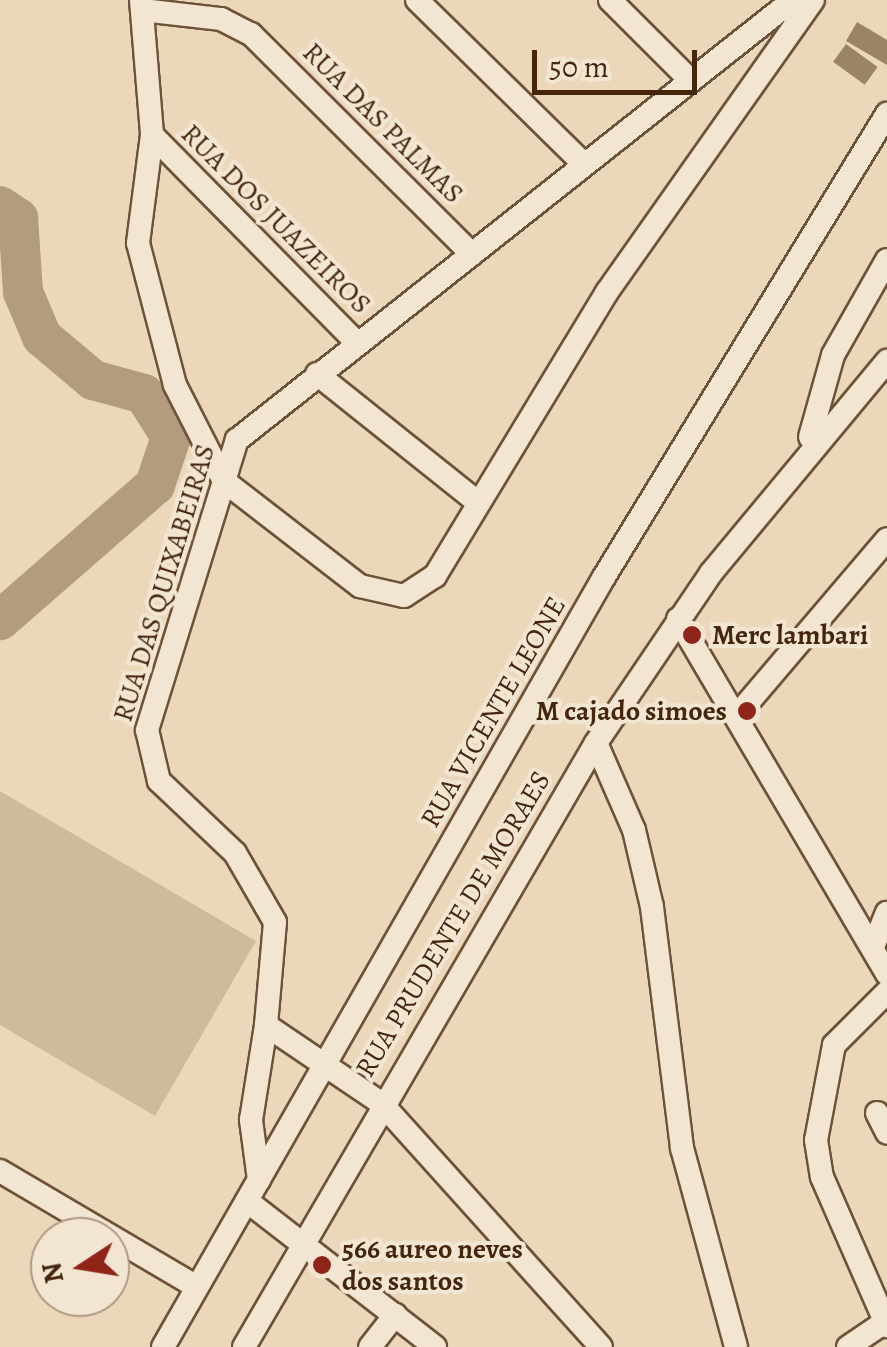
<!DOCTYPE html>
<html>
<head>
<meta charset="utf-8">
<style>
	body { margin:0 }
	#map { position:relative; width:887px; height:1347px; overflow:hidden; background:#ebd8bb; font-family:Alegreya,serif }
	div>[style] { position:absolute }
	.green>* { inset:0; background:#cfba9d }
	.river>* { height:40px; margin:-20px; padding:0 20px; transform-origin:20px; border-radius:20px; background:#b39b80 }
	.building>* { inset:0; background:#9b8367; transform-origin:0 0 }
	.roads { filter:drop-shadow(2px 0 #6e5238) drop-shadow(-2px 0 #6e5238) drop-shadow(0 2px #6e5238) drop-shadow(0 -2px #6e5238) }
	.street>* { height:22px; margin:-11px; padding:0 11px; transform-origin:11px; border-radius:11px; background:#f2e6d3 }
	.dots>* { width:28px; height:28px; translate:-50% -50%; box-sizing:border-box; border:5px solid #f2e6d3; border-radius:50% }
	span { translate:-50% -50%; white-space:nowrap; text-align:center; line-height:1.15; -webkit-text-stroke:8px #f2e6d3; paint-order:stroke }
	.street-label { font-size:28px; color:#45260c }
	.poi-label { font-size:28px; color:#45260c; font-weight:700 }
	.left { translate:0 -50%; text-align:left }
	.right { translate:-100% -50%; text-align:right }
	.north { position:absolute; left:30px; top:1217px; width:100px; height:100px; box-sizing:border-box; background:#f2e6d3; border:2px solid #ad9983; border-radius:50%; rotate:258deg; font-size:28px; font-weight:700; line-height:40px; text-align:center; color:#45260c }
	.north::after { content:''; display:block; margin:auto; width:35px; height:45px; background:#8f2418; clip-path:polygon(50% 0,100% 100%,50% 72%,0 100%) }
	.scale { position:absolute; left:532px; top:50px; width:165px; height:45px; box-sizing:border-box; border:5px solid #45260c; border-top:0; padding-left:12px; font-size:30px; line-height:35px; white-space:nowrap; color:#45260c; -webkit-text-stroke:8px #f2e6d3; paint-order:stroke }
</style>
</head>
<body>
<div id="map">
	<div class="green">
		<i style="clip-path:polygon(0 791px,256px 941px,155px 1116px,0 1025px)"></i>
	</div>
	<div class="river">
		<i style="left:0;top:206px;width:22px;rotate:34deg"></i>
		<i style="left:18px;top:218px;width:74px;rotate:86.1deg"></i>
		<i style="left:23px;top:292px;width:49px;rotate:67.1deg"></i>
		<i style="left:42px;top:337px;width:67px;rotate:40.1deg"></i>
		<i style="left:93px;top:380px;width:53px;rotate:15.4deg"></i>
		<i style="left:144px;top:394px;width:51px;rotate:57.9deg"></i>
		<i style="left:171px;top:437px;width:51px;rotate:108.4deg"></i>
		<i style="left:155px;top:485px;width:206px;rotate:138.9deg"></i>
	</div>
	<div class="building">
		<i style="clip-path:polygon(857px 22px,887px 40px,887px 65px,846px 41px)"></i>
		<i style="left:846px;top:44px;width:39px;height:22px;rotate:36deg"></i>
	</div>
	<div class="roads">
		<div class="street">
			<i style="left:141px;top:0;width:135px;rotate:85.3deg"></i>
			<i style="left:152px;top:135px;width:109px;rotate:97.4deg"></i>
			<i style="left:138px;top:243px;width:147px;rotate:75.4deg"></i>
			<i style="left:175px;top:385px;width:108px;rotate:63deg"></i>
			<i style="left:224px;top:481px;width:172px;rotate:37.7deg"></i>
			<i style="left:360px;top:586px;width:45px;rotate:12.8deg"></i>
			<i style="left:404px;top:596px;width:37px;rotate:-33deg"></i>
			<i style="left:435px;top:576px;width:332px;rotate:-58.8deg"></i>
			<i style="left:607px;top:292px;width:357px;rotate:-54.8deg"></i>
			<i style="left:417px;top:0;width:233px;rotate:44.5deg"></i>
			<i style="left:610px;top:0;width:109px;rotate:45deg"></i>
			<i style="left:142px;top:10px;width:80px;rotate:6.5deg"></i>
			<i style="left:221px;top:19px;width:34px;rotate:27deg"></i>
			<i style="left:251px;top:34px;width:312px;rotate:44.9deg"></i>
			<i style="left:152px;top:135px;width:293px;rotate:45.4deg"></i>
			<i style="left:317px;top:374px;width:202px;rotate:38.6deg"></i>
			<i style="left:810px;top:437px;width:85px;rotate:-74.3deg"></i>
			<i style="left:833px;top:355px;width:109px;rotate:-60.4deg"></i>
			<i style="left:678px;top:619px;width:412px;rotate:59.5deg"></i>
			<i style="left:740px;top:712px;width:227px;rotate:-49.6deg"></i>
			<i style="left:596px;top:743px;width:95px;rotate:66.4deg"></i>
			<i style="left:634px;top:830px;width:79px;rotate:76.8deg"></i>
			<i style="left:652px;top:907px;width:243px;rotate:82.9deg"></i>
			<i style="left:682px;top:1148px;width:206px;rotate:74.8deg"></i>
			<i style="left:873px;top:947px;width:37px;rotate:-68deg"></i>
			<i style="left:887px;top:992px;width:75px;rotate:135deg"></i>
			<i style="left:834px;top:1045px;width:97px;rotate:100.7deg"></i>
			<i style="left:816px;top:1140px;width:37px;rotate:81deg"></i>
			<i style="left:822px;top:1177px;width:163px;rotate:66.4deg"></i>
			<i style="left:877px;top:1113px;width:22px;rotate:63deg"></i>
			<i style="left:0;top:1171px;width:226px;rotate:30.5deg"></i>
			<i style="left:259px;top:1180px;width:61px;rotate:-97.6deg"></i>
			<i style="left:251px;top:1120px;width:96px;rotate:-81deg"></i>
			<i style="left:247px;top:1201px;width:238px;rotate:37.8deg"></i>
			<i style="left:163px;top:1347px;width:887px;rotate:-60.2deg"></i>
			<i style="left:604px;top:577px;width:543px;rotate:-58.57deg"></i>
			<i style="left:244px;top:1347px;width:699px;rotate:-59.77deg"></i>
			<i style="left:596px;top:743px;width:205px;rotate:-55.9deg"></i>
			<i style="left:711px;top:573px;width:276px;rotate:-50.3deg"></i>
			<i style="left:370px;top:1347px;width:41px;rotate:-52deg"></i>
			<i style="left:601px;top:1347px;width:329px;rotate:-132deg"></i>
			<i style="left:381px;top:1103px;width:139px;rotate:-145.9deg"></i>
			<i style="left:266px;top:1025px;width:103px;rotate:-85deg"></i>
			<i style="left:275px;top:922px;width:80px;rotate:-120.1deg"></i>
			<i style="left:235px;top:853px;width:105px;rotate:-136.5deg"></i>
			<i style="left:159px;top:781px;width:52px;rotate:-103.2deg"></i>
			<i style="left:147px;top:730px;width:304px;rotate:-72.8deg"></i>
			<i style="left:237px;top:440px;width:709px;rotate:-38.36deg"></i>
			<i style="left:848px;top:1347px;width:45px;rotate:-34deg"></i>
		</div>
	</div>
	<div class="dots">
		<i style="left:692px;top:635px;background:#8f2418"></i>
		<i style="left:747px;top:711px;background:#8f2418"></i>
		<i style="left:322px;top:1265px;background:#8f2418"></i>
	</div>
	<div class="street-label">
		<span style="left:383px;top:123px;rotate:45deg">RUA DAS PALMAS</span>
		<span style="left:276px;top:219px;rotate:45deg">RUA DOS JUAZEIROS</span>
		<span style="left:164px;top:583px;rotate:-73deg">RUA DAS QUIXABEIRAS</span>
		<span style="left:493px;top:712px;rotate:-60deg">RUA VICENTE LEONE</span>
		<span style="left:453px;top:924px;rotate:-59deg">RUA PRUDENTE DE MORAES</span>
	</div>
	<div class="poi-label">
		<span class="left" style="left:712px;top:635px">Merc lambari</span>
		<span class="right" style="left:727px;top:711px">M cajado simoes</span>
		<span class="left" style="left:342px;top:1265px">566 aureo neves<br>dos santos</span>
	</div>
	<div class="north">N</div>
	<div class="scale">50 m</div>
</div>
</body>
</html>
